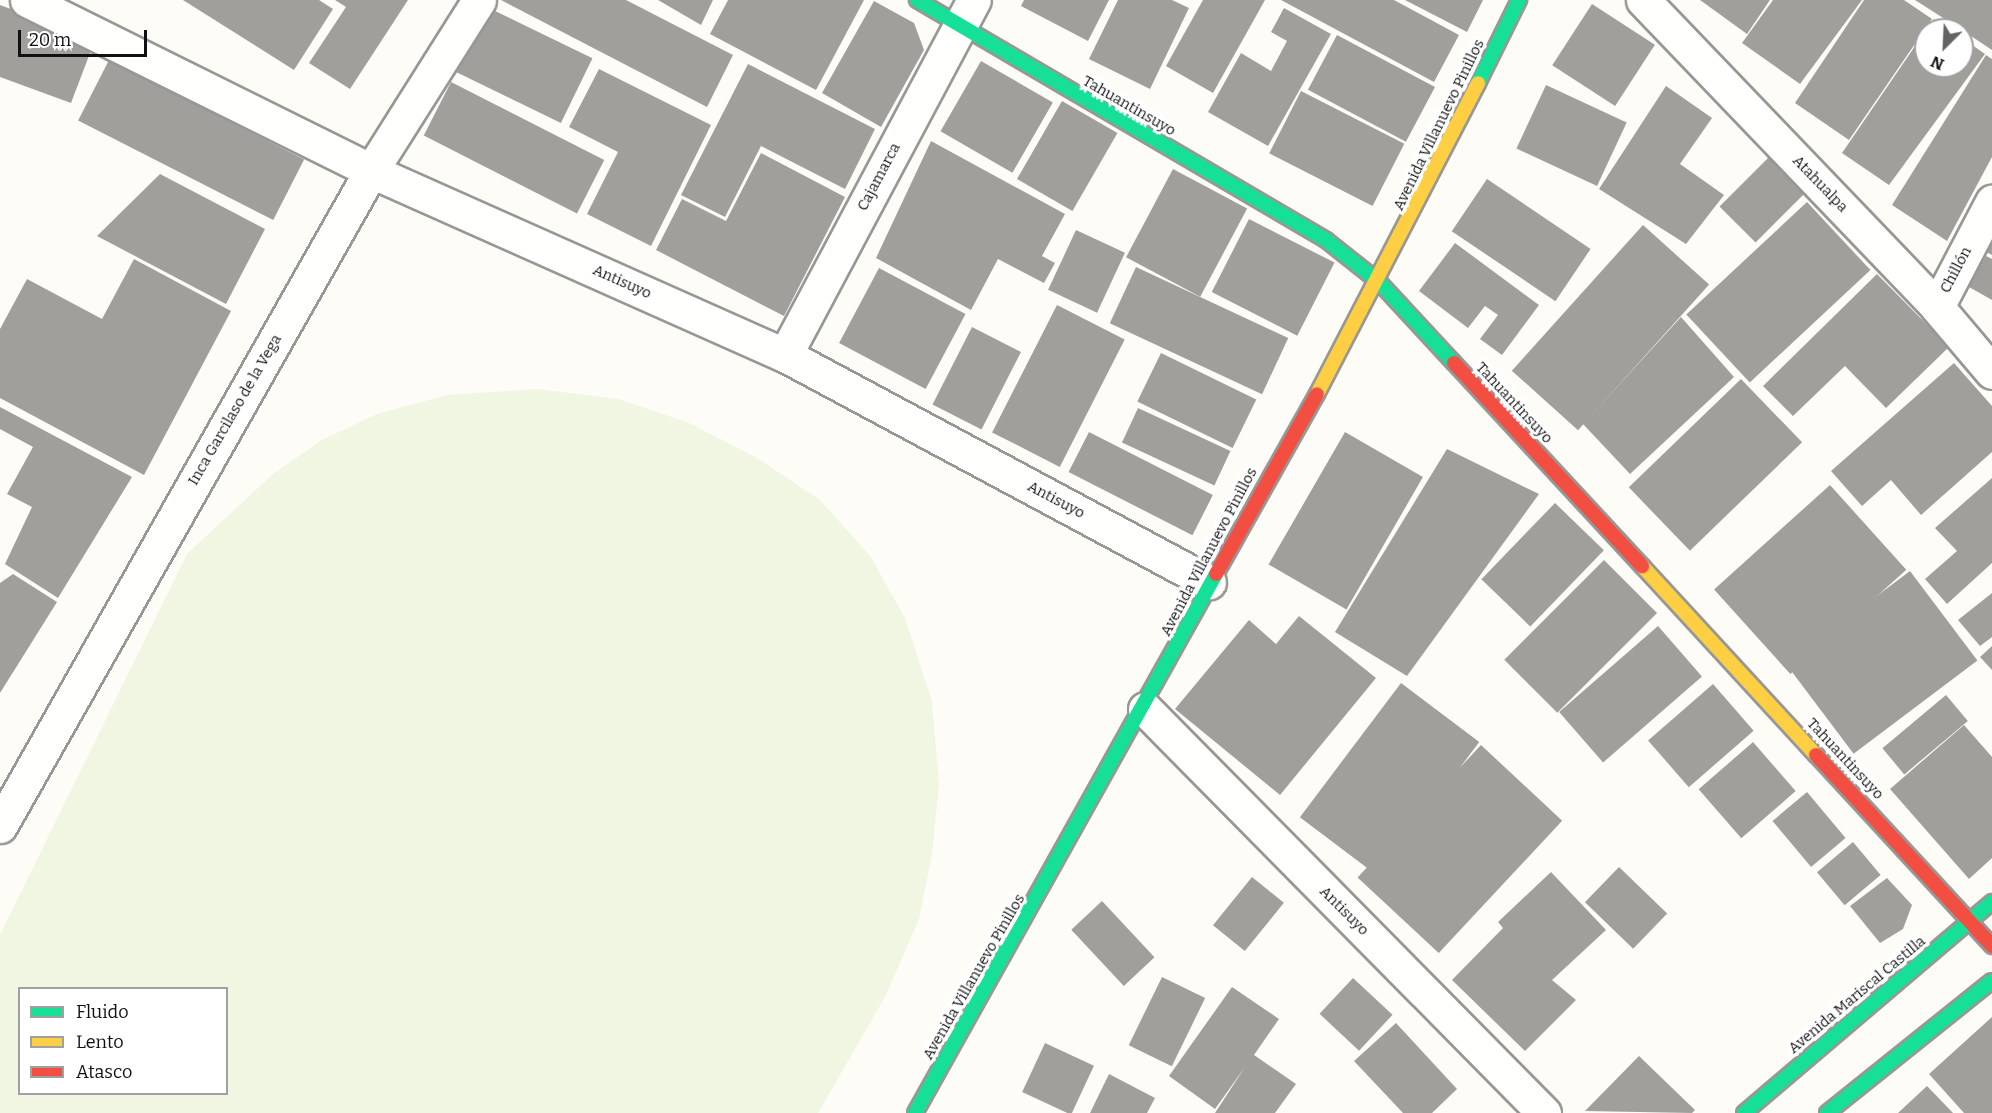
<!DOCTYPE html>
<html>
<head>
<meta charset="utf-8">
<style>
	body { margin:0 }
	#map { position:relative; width:1992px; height:1113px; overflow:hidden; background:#fdfcf7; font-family:Bitter,serif }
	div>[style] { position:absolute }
	.pitch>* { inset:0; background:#f0f6e1 }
	.building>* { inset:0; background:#a19f9c; transform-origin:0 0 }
	.roads { filter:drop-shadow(2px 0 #979795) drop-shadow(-2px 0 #979795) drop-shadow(0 2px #979795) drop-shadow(0 -2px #979795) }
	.street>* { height:33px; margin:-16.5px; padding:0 16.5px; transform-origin:16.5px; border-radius:16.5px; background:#fffffe }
	.fast>* { height:14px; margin:-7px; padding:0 7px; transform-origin:7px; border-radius:7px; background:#16e098 }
	.slow>* { height:14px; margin:-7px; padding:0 7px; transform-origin:7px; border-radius:7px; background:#ffcf43 }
	.jam>* { height:14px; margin:-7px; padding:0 7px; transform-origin:7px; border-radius:7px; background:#f24e42 }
	span { translate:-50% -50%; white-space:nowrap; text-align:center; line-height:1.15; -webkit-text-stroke:6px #fff; paint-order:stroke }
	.street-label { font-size:15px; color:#111 }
	.legend { position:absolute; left:18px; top:987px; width:210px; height:108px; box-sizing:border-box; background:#fff; border:2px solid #a0a0a0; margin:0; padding:8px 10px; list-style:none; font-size:18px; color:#111 }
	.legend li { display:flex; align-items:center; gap:12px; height:30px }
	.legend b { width:30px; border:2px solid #a0a0a0 }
	.north { position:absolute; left:1914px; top:18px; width:60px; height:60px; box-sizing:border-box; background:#fff; border:2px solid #a0a0a0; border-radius:50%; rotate:204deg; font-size:16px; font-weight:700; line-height:24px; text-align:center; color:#111 }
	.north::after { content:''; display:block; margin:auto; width:21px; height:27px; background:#646362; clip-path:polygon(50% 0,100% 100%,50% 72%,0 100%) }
	.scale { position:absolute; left:18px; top:30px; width:129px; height:27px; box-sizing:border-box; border:3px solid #111; border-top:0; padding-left:8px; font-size:18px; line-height:21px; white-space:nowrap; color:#111; -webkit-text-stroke:4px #fff; paint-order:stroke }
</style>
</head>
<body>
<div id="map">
	<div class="pitch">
		<i style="clip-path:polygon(evenodd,537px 389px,618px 399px,689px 423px,757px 458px,820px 500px,870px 556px,905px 618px,932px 702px,939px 784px,932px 854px,919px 919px,886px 995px,818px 1113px,0 1113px,0 935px,187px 554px,273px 474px,322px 440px,377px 414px,447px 395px,537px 389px,20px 988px,226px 988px,226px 1094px,20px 1094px,20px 988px)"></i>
	</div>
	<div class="building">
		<i style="clip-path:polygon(183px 0,319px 0,333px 9px,294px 70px)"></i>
		<i style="clip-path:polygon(335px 0,408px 0,350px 89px,309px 63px,346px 7px)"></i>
		<i style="clip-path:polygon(501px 0,626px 0,733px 55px,707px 107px)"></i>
		<i style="clip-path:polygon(658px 0,713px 0,701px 25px)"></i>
		<i style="clip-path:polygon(728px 0,864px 0,816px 90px,710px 34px)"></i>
		<i style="clip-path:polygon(1024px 0,1109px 0,1088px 41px,1021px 6px)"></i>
		<i style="clip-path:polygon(1118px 0,1172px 0,1189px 8px,1150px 89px,1089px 59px)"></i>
		<i style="clip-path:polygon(1203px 0,1265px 0,1213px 93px,1166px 66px)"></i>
		<i style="clip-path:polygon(1281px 0,1394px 0,1459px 35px,1434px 82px)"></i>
		<i style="clip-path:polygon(1405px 0,1483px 0,1467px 32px)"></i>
		<i style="clip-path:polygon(1700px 0,1770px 0,1747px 34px)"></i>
		<i style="clip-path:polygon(1773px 0,1862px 0,1800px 84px,1742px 43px)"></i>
		<i style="clip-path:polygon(1864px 0,1904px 0,1932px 19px,1849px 140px,1795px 103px)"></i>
		<i style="clip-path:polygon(1915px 0,1992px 0,1992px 50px,1962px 30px)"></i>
		<i style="clip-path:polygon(874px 1px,914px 23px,924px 50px,881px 127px,822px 93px)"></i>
		<i style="left:481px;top:4px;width:124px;height:72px;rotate:26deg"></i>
		<i style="left:1592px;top:4px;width:75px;height:73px;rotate:33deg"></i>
		<i style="clip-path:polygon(0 5px,95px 40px,71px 103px,0 77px)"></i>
		<i style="clip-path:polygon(1284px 8px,1331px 34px,1268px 146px,1208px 112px,1241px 53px,1271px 71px,1287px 41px,1271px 32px)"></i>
		<i style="clip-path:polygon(1934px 19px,1950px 30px,1926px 30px)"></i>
		<i style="clip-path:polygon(1926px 30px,1926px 66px,1962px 66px,1962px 38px,1985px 54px,1889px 185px,1842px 153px)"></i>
		<i style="left:1337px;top:35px;width:111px;height:62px;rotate:28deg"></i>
		<i style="clip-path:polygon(1986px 55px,1992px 59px,1992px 157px,1947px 241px,1892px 205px)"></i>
		<i style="left:109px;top:60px;width:219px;height:68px;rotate:27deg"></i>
		<i style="left:981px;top:61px;width:83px;height:81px;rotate:30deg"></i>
		<i style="clip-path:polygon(748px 64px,875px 129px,845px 189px,761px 146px,725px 217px,681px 195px)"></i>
		<i style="clip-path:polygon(599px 69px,711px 125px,651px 246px,587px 214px,618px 152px,569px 127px)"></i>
		<i style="left:451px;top:82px;width:172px;height:60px;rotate:27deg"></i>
		<i style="left:1546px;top:85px;width:89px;height:70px;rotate:25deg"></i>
		<i style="clip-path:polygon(1666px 86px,1712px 118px,1680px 164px,1724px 195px,1686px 244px,1599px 189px)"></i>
		<i style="left:1301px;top:91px;width:116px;height:70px;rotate:27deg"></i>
		<i style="left:1062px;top:101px;width:64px;height:90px;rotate:30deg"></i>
		<i style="clip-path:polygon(931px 141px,1065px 214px,1042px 256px,1055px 263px,1044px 283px,998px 259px,971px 310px,876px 258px)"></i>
		<i style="clip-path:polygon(761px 153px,845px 197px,784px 316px,656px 250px,682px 199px,726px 221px)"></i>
		<i style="left:1769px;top:157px;width:51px;height:70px;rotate:45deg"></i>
		<i style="left:1173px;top:169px;width:84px;height:100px;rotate:28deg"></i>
		<i style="clip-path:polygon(160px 174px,265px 229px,226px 304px,97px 236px)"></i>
		<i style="left:1487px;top:179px;width:125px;height:63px;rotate:34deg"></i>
		<i style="left:1807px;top:202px;width:93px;height:165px;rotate:47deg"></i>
		<i style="left:1249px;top:219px;width:96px;height:82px;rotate:27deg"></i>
		<i style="left:1643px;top:225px;width:89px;height:196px;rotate:42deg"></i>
		<i style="left:1076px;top:230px;width:54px;height:66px;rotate:25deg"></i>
		<i style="clip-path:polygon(1992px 237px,1992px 255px,1985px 251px)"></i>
		<i style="clip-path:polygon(1455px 243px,1539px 305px,1502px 355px,1480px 339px,1498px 315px,1485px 306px,1468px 328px,1419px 291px)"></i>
		<i style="clip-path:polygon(1986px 256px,1992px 259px,1992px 300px,1969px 287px)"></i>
		<i style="clip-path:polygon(134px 259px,231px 311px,144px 475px,0 398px,0 329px,27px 279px,102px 319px)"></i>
		<i style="left:1136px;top:267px;width:168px;height:62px;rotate:25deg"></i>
		<i style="left:879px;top:268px;width:98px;height:85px;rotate:28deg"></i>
		<i style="clip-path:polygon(1877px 274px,1949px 347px,1886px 408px,1845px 366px,1793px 416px,1763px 386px)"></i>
		<i style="left:1057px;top:305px;width:76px;height:143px;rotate:27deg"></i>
		<i style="clip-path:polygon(1681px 317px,1734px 377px,1630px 474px,1583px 424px)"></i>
		<i style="left:972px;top:327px;width:55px;height:87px;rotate:27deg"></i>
		<i style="left:1161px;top:353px;width:106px;height:54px;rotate:26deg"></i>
		<i style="clip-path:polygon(1954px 363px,1992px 406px,1992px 452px,1921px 515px,1891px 480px,1862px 506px,1831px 471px)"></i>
		<i style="left:1741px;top:379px;width:88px;height:156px;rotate:46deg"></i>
		<i style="clip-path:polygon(0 407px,132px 477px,58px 598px,5px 564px,32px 507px,7px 494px,33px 447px,0 429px)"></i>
		<i style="left:1138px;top:408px;width:102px;height:38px;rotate:25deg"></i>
		<i style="left:1089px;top:432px;width:139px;height:45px;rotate:27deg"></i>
		<i style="left:1345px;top:432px;width:90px;height:153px;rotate:30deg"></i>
		<i style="clip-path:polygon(1447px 449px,1539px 494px,1407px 676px,1335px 632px)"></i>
		<i style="clip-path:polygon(1992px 478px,1992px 563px,1947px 604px,1925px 579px,1957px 551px,1935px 528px)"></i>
		<i style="left:1830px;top:485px;width:114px;height:156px;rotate:48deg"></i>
		<i style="left:1555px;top:503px;width:68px;height:106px;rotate:44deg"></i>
		<i style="left:1604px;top:560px;width:75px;height:141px;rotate:45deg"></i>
		<i style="left:1910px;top:571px;width:112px;height:155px;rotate:53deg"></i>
		<i style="clip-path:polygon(13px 574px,57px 602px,0 693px,0 583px)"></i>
		<i style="clip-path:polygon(1992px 593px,1992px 637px,1980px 646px,1958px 620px)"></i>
		<i style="clip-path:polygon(1299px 616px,1376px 678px,1280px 795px,1175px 709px,1249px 620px,1276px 644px)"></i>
		<i style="left:1658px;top:626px;width:67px;height:131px;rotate:49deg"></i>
		<i style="clip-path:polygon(1992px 646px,1992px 670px,1980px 657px)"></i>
		<i style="left:1401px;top:683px;width:98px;height:168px;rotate:37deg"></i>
		<i style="left:1713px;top:684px;width:62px;height:86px;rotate:49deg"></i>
		<i style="left:1946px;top:695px;width:34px;height:83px;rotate:50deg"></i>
		<i style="clip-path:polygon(1964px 725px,1992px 757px,1992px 858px,1969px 879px,1890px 789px)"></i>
		<i style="left:1753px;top:742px;width:65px;height:72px;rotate:49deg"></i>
		<i style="left:1481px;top:745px;width:111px;height:181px;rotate:43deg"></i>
		<i style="left:1807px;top:792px;width:60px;height:45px;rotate:50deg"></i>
		<i style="left:1853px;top:842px;width:43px;height:47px;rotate:50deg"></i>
		<i style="left:1619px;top:867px;width:67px;height:49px;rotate:44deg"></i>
		<i style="clip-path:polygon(1551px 872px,1606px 930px,1552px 980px,1576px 1000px,1525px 1051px,1452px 980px,1503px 928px,1498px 922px)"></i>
		<i style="left:1252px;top:877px;width:41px;height:62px;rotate:39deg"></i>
		<i style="clip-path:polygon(1887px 878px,1912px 905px,1903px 929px,1880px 943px,1850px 906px)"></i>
		<i style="left:1102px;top:901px;width:77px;height:42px;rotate:47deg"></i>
		<i style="left:1162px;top:977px;width:48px;height:76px;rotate:26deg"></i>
		<i style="left:1353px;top:978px;width:54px;height:49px;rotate:43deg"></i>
		<i style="clip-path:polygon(1232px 987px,1279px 1019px,1254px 1055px,1296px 1084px,1275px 1113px,1215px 1113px,1245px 1067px,1215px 1109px,1169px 1076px)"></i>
		<i style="clip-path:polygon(1992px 1017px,1992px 1113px,1964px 1113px,1929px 1074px)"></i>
		<i style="clip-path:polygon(1396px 1023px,1457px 1089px,1432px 1113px,1403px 1113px,1354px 1061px)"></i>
		<i style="left:1045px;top:1043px;width:54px;height:54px;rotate:25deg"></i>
		<i style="clip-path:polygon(1639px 1056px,1695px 1110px,1692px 1113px,1585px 1111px)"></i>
		<i style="clip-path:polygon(1109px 1074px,1155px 1098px,1147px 1113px,1090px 1113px)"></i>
		<i style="clip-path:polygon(1927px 1086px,1953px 1113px,1898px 1113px)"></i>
	</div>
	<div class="roads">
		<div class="street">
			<i style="left:27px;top:0;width:384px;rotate:26.4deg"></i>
			<i style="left:371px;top:171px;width:453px;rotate:24deg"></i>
			<i style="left:785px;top:355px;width:481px;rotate:28.2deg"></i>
			<i style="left:1643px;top:0;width:425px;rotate:46.2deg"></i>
			<i style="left:1937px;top:307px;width:85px;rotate:49.8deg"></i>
			<i style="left:1937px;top:307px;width:119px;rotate:-62.4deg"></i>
			<i style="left:785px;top:355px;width:402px;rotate:-62deg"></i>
			<i style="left:1145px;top:709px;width:568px;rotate:45.36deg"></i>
			<i style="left:0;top:826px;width:753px;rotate:-60.47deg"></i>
			<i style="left:371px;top:171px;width:202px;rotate:-57.7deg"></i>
		</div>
		<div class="fast">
			<i style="left:917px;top:0;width:474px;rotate:30.4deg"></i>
			<i style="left:1326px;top:240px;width:68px;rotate:38.4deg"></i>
			<i style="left:1379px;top:282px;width:110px;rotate:47.2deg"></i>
			<i style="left:1478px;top:83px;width:93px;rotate:-63.7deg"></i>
			<i style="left:915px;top:1113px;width:617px;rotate:-60.82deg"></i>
			<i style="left:1744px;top:1113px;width:326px;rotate:-40.4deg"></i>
			<i style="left:1827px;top:1113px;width:211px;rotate:-38.7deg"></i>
		</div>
		<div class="slow">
			<i style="left:1317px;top:394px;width:350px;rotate:-62.6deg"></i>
			<i style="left:1642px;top:566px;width:257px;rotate:47.4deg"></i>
		</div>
		<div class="jam">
			<i style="left:1454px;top:363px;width:277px;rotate:47.2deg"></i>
			<i style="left:1216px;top:574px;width:206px;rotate:-60.7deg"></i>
			<i style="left:1816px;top:755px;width:260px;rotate:47.3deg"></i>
		</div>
	</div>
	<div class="street-label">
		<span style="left:1129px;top:106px;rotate:30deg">Tahuantinsuyo</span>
		<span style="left:1439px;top:125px;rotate:-64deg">Avenida Villanuevo Pinillos</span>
		<span style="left:879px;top:177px;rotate:-62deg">Cajamarca</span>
		<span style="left:1820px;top:184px;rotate:46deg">Atahualpa</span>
		<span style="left:1956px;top:270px;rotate:-62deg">Chillón</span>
		<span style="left:622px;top:282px;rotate:24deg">Antisuyo</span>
		<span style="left:1514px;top:403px;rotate:47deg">Tahuantinsuyo</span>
		<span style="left:235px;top:410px;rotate:-60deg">Inca Garcilaso de la Vega</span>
		<span style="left:1056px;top:500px;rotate:28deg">Antisuyo</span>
		<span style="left:1209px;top:552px;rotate:-62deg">Avenida Villanuevo Pinillos</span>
		<span style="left:1845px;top:759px;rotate:47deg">Tahuantinsuyo</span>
		<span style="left:1344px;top:911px;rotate:45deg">Antisuyo</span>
		<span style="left:974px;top:977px;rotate:-60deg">Avenida Villanuevo Pinillos</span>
		<span style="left:1857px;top:995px;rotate:-40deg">Avenida Mariscal Castilla</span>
	</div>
	<ul class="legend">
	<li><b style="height:8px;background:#16e098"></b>Fluido</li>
	<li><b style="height:8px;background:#ffcf43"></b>Lento</li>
	<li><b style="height:8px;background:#f24e42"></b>Atasco</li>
	</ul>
	<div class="north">N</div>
	<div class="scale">20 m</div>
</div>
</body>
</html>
